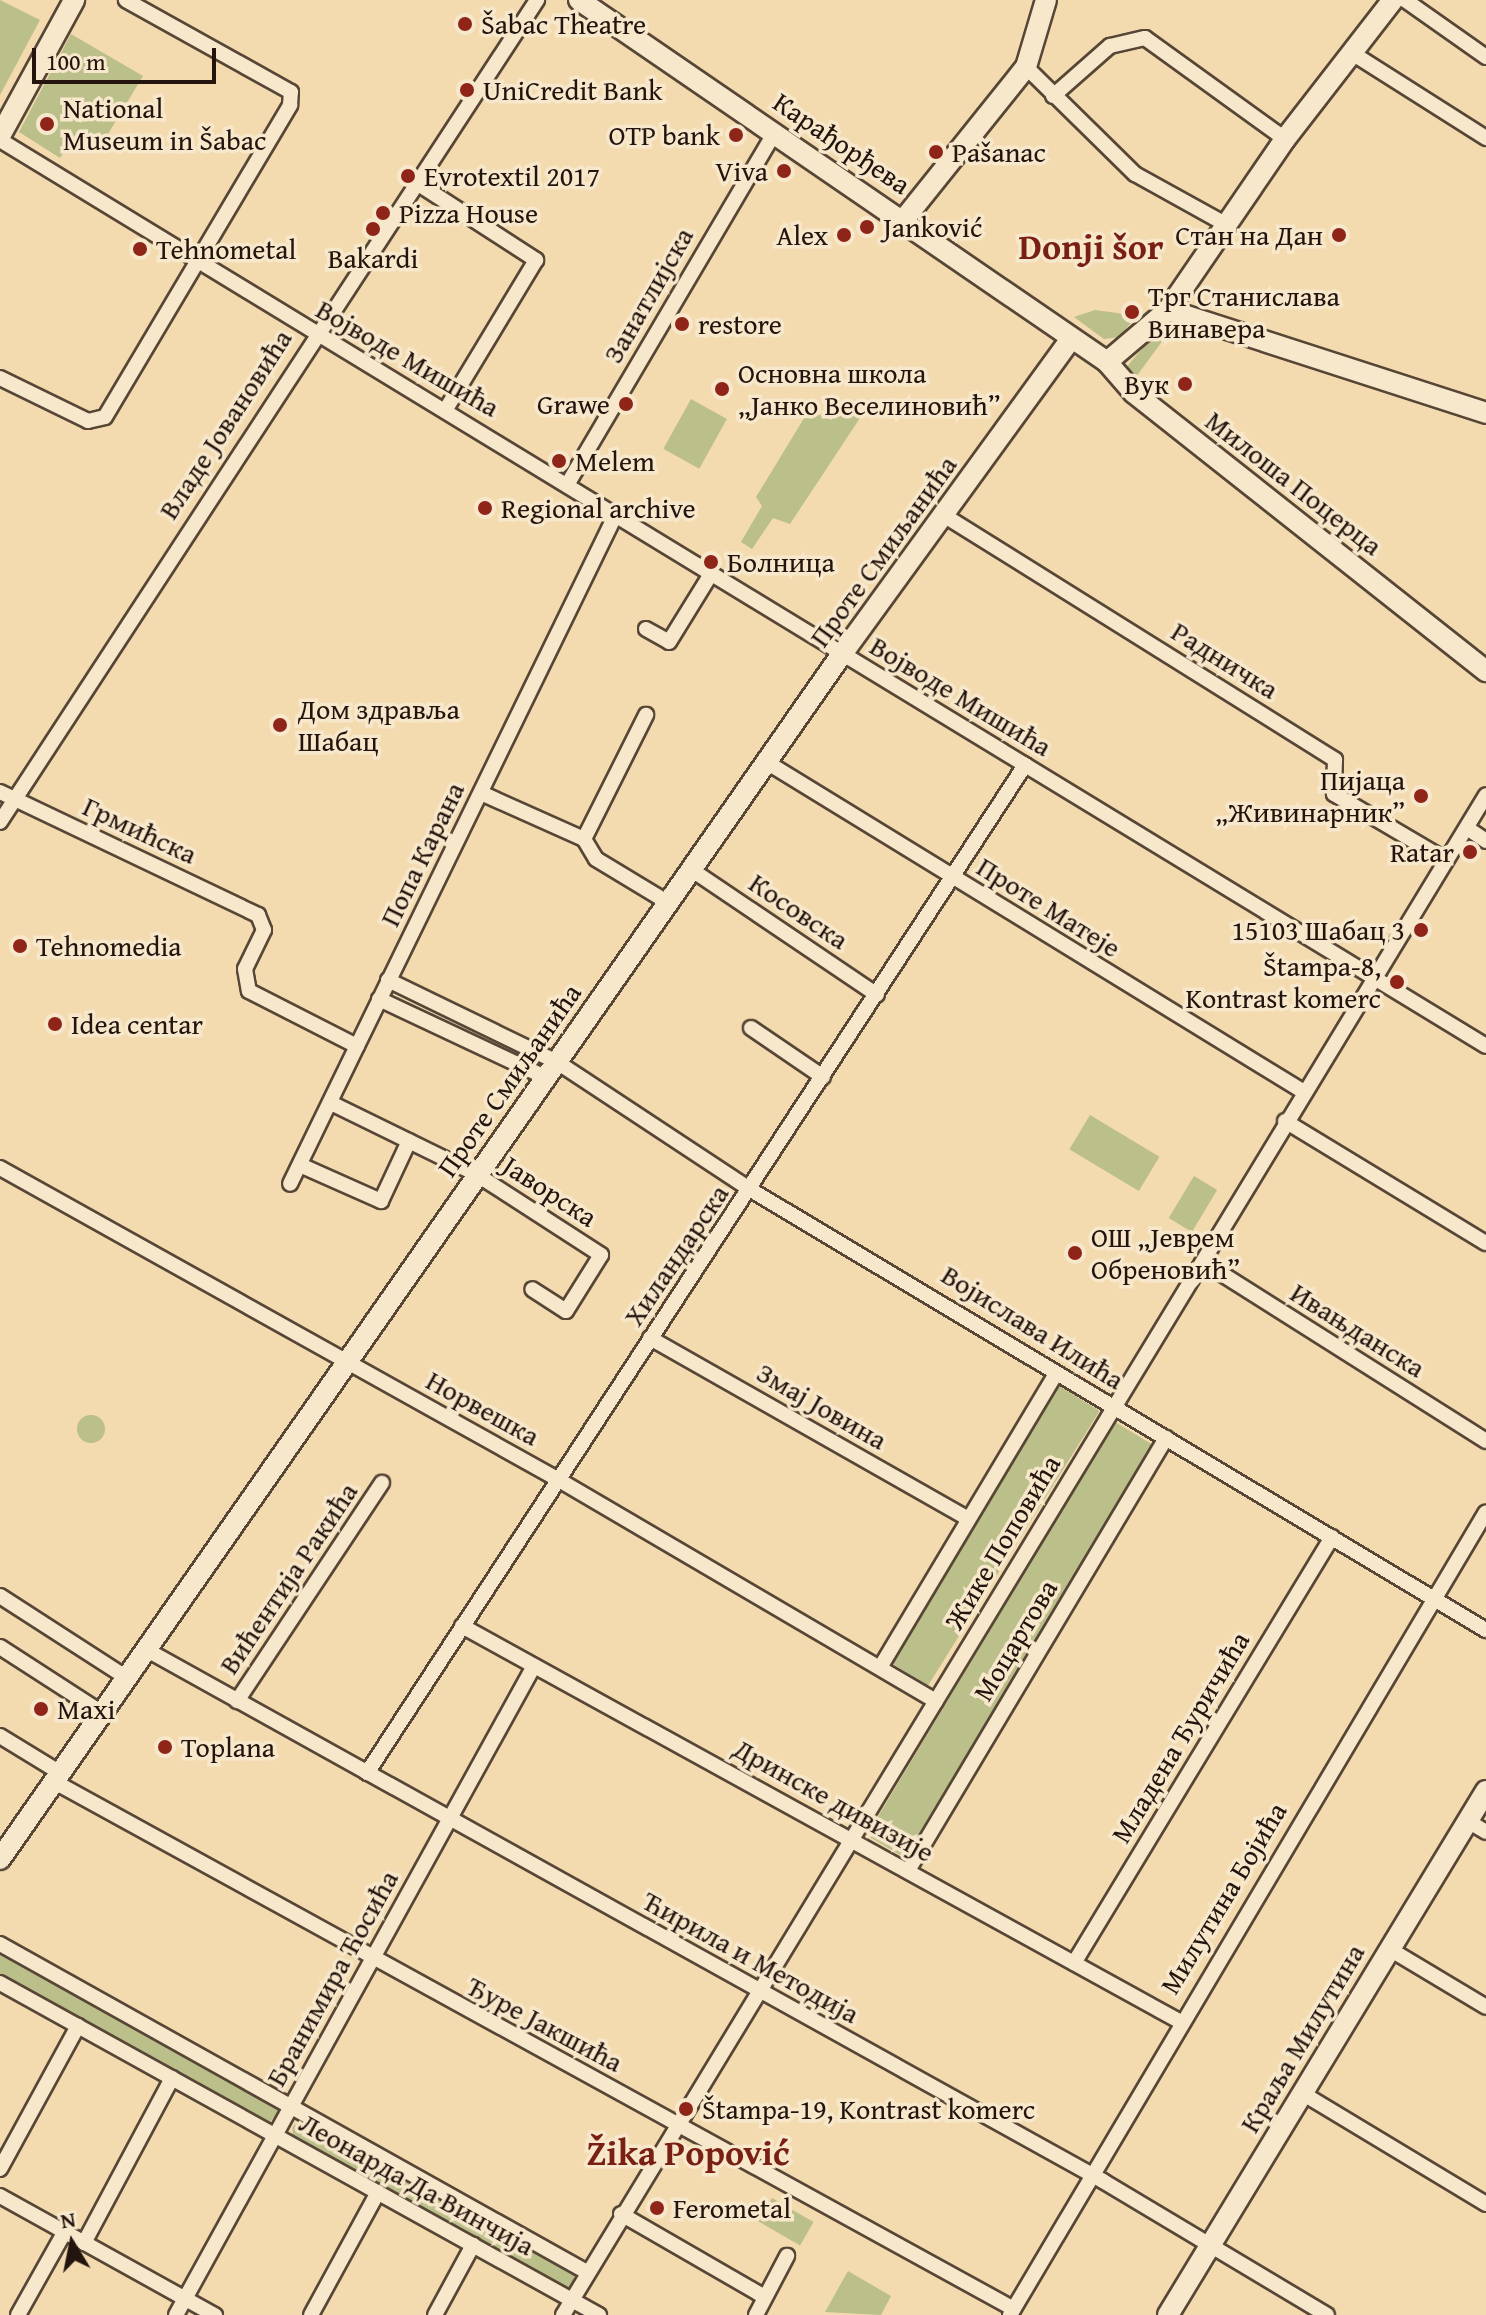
<!DOCTYPE html>
<html>
<head>
<meta charset="utf-8">
<style>
	body { margin:0 }
	#map { position:relative; width:1486px; height:2315px; overflow:hidden; background:#f3daaf; font-family:"Gentium Book Plus",serif }
	div>[style] { position:absolute }
	.green>* { inset:0; background:#bbbf8a; transform-origin:0 0 }
	.round { border-radius:50% }
	.roads { filter:drop-shadow(2px 0 #574636) drop-shadow(-2px 0 #574636) drop-shadow(0 2px #574636) drop-shadow(0 -2px #574636) }
	.street>* { height:14px; margin:-7px; padding:0 7px; transform-origin:7px; border-radius:7px; background:#f7e7cb }
	.secondary>* { height:20px; margin:-10px; padding:0 10px; transform-origin:10px; border-radius:10px; background:#f7e7cb }
	.dots>* { width:22px; height:22px; translate:-50% -50%; box-sizing:border-box; border:4px solid #f7e7cb; border-radius:50% }
	span { translate:-50% -50%; white-space:nowrap; text-align:center; line-height:1.15; -webkit-text-stroke:7px #f7e7cb; paint-order:stroke }
	.poi-label { font-size:28px; color:#23140e }
	.left { translate:0 -50%; text-align:left }
	.right { translate:-100% -50%; text-align:right }
	.street-label { font-size:28px; color:#23140e }
	.district-label { font-size:36px; color:#7a1f14; font-weight:700 }
	.north { position:absolute; left:32px; top:2203px; width:80px; height:80px; -webkit-text-stroke:6px #f7e7cb; paint-order:stroke; rotate:350deg; font-size:22px; font-weight:700; line-height:32px; text-align:center; color:#23140e }
	.north::after { content:''; display:block; margin:auto; width:28px; height:36px; background:#23140e; clip-path:polygon(50% 0,100% 100%,50% 72%,0 100%) }
	.scale { position:absolute; left:32px; top:48px; width:184px; height:36px; box-sizing:border-box; border:4px solid #23140e; border-top:0; padding-left:10px; font-size:24px; line-height:28px; white-space:nowrap; color:#23140e; -webkit-text-stroke:6px #f7e7cb; paint-order:stroke }
</style>
</head>
<body>
<div id="map">
	<div class="green">
		<i style="clip-path:polygon(0 0,40px 20px,0 95px)"></i>
		<i style="clip-path:polygon(71px 34px,143px 76px,102px 144px,79px 130px,60px 158px,19px 132px)"></i>
		<i style="clip-path:polygon(1095px 310px,1132px 315px,1134px 319px,1119px 337px,1104px 339px,1074px 317px)"></i>
		<i style="clip-path:polygon(1161px 326px,1171px 329px,1136px 377px,1125px 369px)"></i>
		<i style="left:691px;top:399px;width:41px;height:57px;rotate:29deg"></i>
		<i style="clip-path:polygon(809px 410px,831px 420px,841px 410px,862px 415px,790px 524px,773px 518px,752px 549px,741px 542px,762px 506px,756px 497px)"></i>
		<i style="left:1090px;top:1115px;width:81px;height:40px;rotate:31deg"></i>
		<i style="left:1194px;top:1176px;width:27px;height:49px;rotate:31deg"></i>
		<i style="left:1058px;top:1385px;width:49px;height:324px;rotate:32deg"></i>
		<i class="round" style="left:77px;top:1415px;width:28px;height:28px"></i>
		<i style="left:1115px;top:1422px;width:44px;height:482px;rotate:31deg"></i>
		<i style="clip-path:polygon(0 1949px,281px 2109px,281px 2110px,268px 2124px,0 1974px)"></i>
		<i style="clip-path:polygon(304px 2120px,576px 2271px,571px 2289px,292px 2138px,293px 2126px)"></i>
		<i style="left:772px;top:2198px;width:48px;height:27px;rotate:30deg"></i>
		<i style="clip-path:polygon(848px 2271px,891px 2296px,881px 2315px,825px 2312px)"></i>
	</div>
	<div class="roads">
		<div class="street">
			<i style="left:1405px;top:0;width:99px;rotate:35.1deg"></i>
			<i style="left:1352px;top:53px;width:159px;rotate:32.4deg"></i>
			<i style="left:1026px;top:67px;width:153px;rotate:44.5deg"></i>
			<i style="left:1135px;top:174px;width:105px;rotate:29deg"></i>
			<i style="left:1053px;top:96px;width:76px;rotate:-41.3deg"></i>
			<i style="left:1110px;top:46px;width:36px;rotate:-13deg"></i>
			<i style="left:1145px;top:38px;width:173px;rotate:35.8deg"></i>
			<i style="left:0;top:140px;width:1740px;rotate:31.37deg"></i>
			<i style="left:417px;top:183px;width:142px;rotate:32.9deg"></i>
			<i style="left:536px;top:260px;width:174px;rotate:121.1deg"></i>
			<i style="left:0;top:378px;width:98px;rotate:26deg"></i>
			<i style="left:88px;top:421px;width:17px;rotate:-13deg"></i>
			<i style="left:105px;top:417px;width:363px;rotate:-59.3deg"></i>
			<i style="left:290px;top:105px;width:13px;rotate:-86deg"></i>
			<i style="left:291px;top:92px;width:189px;rotate:-150.9deg"></i>
			<i style="left:567px;top:485px;width:410px;rotate:-59.5deg"></i>
			<i style="left:945px;top:516px;width:460px;rotate:32deg"></i>
			<i style="left:1335px;top:760px;width:34px;rotate:92deg"></i>
			<i style="left:1334px;top:794px;width:130px;rotate:30.5deg"></i>
			<i style="left:646px;top:629px;width:26px;rotate:29deg"></i>
			<i style="left:669px;top:642px;width:80px;rotate:-58.3deg"></i>
			<i style="left:768px;top:763px;width:629px;rotate:31.54deg"></i>
			<i style="left:0;top:792px;width:286px;rotate:25.5deg"></i>
			<i style="left:258px;top:915px;width:16px;rotate:68deg"></i>
			<i style="left:264px;top:930px;width:43px;rotate:116deg"></i>
			<i style="left:245px;top:969px;width:22px;rotate:80deg"></i>
			<i style="left:249px;top:991px;width:121px;rotate:27deg"></i>
			<i style="left:357px;top:1046px;width:153px;rotate:115.9deg"></i>
			<i style="left:481px;top:793px;width:113px;rotate:24.1deg"></i>
			<i style="left:584px;top:839px;width:23px;rotate:59deg"></i>
			<i style="left:596px;top:859px;width:85px;rotate:31.1deg"></i>
			<i style="left:0;top:822px;width:982px;rotate:-56.84deg"></i>
			<i style="left:1467px;top:828px;width:23px;rotate:34deg"></i>
			<i style="left:584px;top:839px;width:139px;rotate:-63.4deg"></i>
			<i style="left:692px;top:870px;width:223px;rotate:34deg"></i>
			<i style="left:388px;top:980px;width:188px;rotate:25.9deg"></i>
			<i style="left:557px;top:1062px;width:232px;rotate:33.4deg"></i>
			<i style="left:751px;top:1190px;width:857px;rotate:30.91deg"></i>
			<i style="left:379px;top:999px;width:186px;rotate:25.2deg"></i>
			<i style="left:751px;top:1028px;width:87px;rotate:34.2deg"></i>
			<i style="left:357px;top:1046px;width:589px;rotate:-64.04deg"></i>
			<i style="left:331px;top:1103px;width:161px;rotate:26.1deg"></i>
			<i style="left:476px;top:1174px;width:149px;rotate:32.9deg"></i>
			<i style="left:601px;top:1255px;width:66px;rotate:122deg"></i>
			<i style="left:566px;top:1311px;width:40px;rotate:-147.1deg"></i>
			<i style="left:1285px;top:1121px;width:235px;rotate:31.3deg"></i>
			<i style="left:300px;top:1165px;width:89px;rotate:24deg"></i>
			<i style="left:381px;top:1201px;width:66px;rotate:-65deg"></i>
			<i style="left:0;top:1168px;width:640px;rotate:29.17deg"></i>
			<i style="left:559px;top:1480px;width:437px;rotate:30.4deg"></i>
			<i style="left:1203px;top:1262px;width:335px;rotate:32.3deg"></i>
			<i style="left:650px;top:1338px;width:366px;rotate:29.6deg"></i>
			<i style="left:0;top:1596px;width:151px;rotate:32.8deg"></i>
			<i style="left:462px;top:1626px;width:819px;rotate:28.85deg"></i>
			<i style="left:0;top:1647px;width:121px;rotate:32.9deg"></i>
			<i style="left:147px;top:1650px;width:1094px;rotate:29.05deg"></i>
			<i style="left:1103px;top:2181px;width:261px;rotate:30.9deg"></i>
			<i style="left:881px;top:1666px;width:340px;rotate:-59.1deg"></i>
			<i style="left:237px;top:1701px;width:262px;rotate:-56.4deg"></i>
			<i style="left:0;top:1736px;width:69px;rotate:31.4deg"></i>
			<i style="left:367px;top:1773px;width:1204px;rotate:-56.86deg"></i>
			<i style="left:53px;top:1781px;width:1096px;rotate:28.79deg"></i>
			<i style="left:1468px;top:1821px;width:21px;rotate:31deg"></i>
			<i style="left:909px;top:1869px;width:502px;rotate:-59.19deg"></i>
			<i style="left:0;top:1944px;width:672px;rotate:29.2deg"></i>
			<i style="left:1388px;top:1948px;width:114px;rotate:31deg"></i>
			<i style="left:1074px;top:1963px;width:498px;rotate:-58.8deg"></i>
			<i style="left:0;top:1983px;width:685px;rotate:29deg"></i>
			<i style="left:1302px;top:2093px;width:215px;rotate:31.1deg"></i>
			<i style="left:0;top:2169px;width:163px;rotate:-61.4deg"></i>
			<i style="left:0;top:2196px;width:246px;rotate:29deg"></i>
			<i style="left:621px;top:2214px;width:166px;rotate:30deg"></i>
			<i style="left:84px;top:2243px;width:187px;rotate:-61.9deg"></i>
			<i style="left:18px;top:2315px;width:94px;rotate:-60.7deg"></i>
			<i style="left:176px;top:2315px;width:741px;rotate:-61.12deg"></i>
			<i style="left:311px;top:2315px;width:140px;rotate:-61.4deg"></i>
			<i style="left:435px;top:2315px;width:80px;rotate:-61.5deg"></i>
			<i style="left:563px;top:2315px;width:1778px;rotate:-58.73deg"></i>
			<i style="left:756px;top:2315px;width:67px;rotate:-62.3deg"></i>
			<i style="left:1010px;top:2315px;width:933px;rotate:-59.34deg"></i>
		</div>
		<div class="secondary">
			<i style="left:579px;top:0;width:640px;rotate:34.43deg"></i>
			<i style="left:1107px;top:362px;width:41px;rotate:48.9deg"></i>
			<i style="left:1134px;top:393px;width:449px;rotate:38.3deg"></i>
			<i style="left:0;top:136px;width:155px;rotate:-61.4deg"></i>
			<i style="left:905px;top:218px;width:193px;rotate:-51.3deg"></i>
			<i style="left:1026px;top:67px;width:70px;rotate:-73.4deg"></i>
			<i style="left:1168px;top:310px;width:334px;rotate:17.9deg"></i>
			<i style="left:1107px;top:362px;width:80px;rotate:-40.4deg"></i>
			<i style="left:1168px;top:310px;width:207px;rotate:-55.6deg"></i>
			<i style="left:1285px;top:139px;width:176px;rotate:-52.2deg"></i>
			<i style="left:0;top:1859px;width:1470px;rotate:-55.06deg"></i>
			<i style="left:842px;top:654px;width:389px;rotate:-54deg"></i>
			<i style="left:1168px;top:2315px;width:613px;rotate:-58.75deg"></i>
		</div>
	</div>
	<div class="dots">
		<i style="left:465px;top:24px;background:#8f2418"></i>
		<i style="left:467px;top:90px;background:#8f2418"></i>
		<i style="left:47px;top:124px;background:#8f2418"></i>
		<i style="left:736px;top:135px;background:#8f2418"></i>
		<i style="left:936px;top:152px;background:#8f2418"></i>
		<i style="left:784px;top:171px;background:#8f2418"></i>
		<i style="left:408px;top:176px;background:#8f2418"></i>
		<i style="left:383px;top:213px;background:#8f2418"></i>
		<i style="left:867px;top:227px;background:#8f2418"></i>
		<i style="left:373px;top:229px;background:#8f2418"></i>
		<i style="left:844px;top:235px;background:#8f2418"></i>
		<i style="left:1339px;top:235px;background:#8f2418"></i>
		<i style="left:140px;top:249px;background:#8f2418"></i>
		<i style="left:1132px;top:312px;background:#8f2418"></i>
		<i style="left:682px;top:324px;background:#8f2418"></i>
		<i style="left:1185px;top:384px;background:#8f2418"></i>
		<i style="left:722px;top:389px;background:#8f2418"></i>
		<i style="left:626px;top:404px;background:#8f2418"></i>
		<i style="left:559px;top:461px;background:#8f2418"></i>
		<i style="left:485px;top:508px;background:#8f2418"></i>
		<i style="left:711px;top:562px;background:#8f2418"></i>
		<i style="left:280px;top:725px;background:#8f2418"></i>
		<i style="left:1421px;top:796px;background:#8f2418"></i>
		<i style="left:1470px;top:852px;background:#8f2418"></i>
		<i style="left:1421px;top:930px;background:#8f2418"></i>
		<i style="left:20px;top:946px;background:#8f2418"></i>
		<i style="left:1397px;top:982px;background:#8f2418"></i>
		<i style="left:55px;top:1024px;background:#8f2418"></i>
		<i style="left:1075px;top:1253px;background:#8f2418"></i>
		<i style="left:41px;top:1709px;background:#8f2418"></i>
		<i style="left:165px;top:1747px;background:#8f2418"></i>
		<i style="left:686px;top:2109px;background:#8f2418"></i>
		<i style="left:657px;top:2208px;background:#8f2418"></i>
	</div>
	<div class="poi-label">
		<span class="left" style="left:481px;top:24px">Šabac Theatre</span>
		<span class="left" style="left:483px;top:90px">UniCredit Bank</span>
		<span class="left" style="left:63px;top:124px">National<br>Museum in Šabac</span>
		<span class="right" style="left:720px;top:135px">OTP bank</span>
		<span class="left" style="left:952px;top:152px">Pašanac</span>
		<span class="right" style="left:768px;top:171px">Viva</span>
		<span class="left" style="left:424px;top:176px">Evrotextil 2017</span>
		<span class="left" style="left:399px;top:213px">Pizza House</span>
		<span class="left" style="left:883px;top:227px">Janković</span>
		<span class="right" style="left:828px;top:235px">Alex</span>
		<span class="right" style="left:1323px;top:235px">Стан на Дан</span>
		<span class="left" style="left:156px;top:249px">Tehnometal</span>
		<span style="left:373px;top:258px">Bakardi</span>
		<span class="left" style="left:1148px;top:312px">Трг Станислава<br>Винавера</span>
		<span class="left" style="left:698px;top:324px">restore</span>
		<span class="left" style="left:738px;top:389px">Основна школа<br>„Јанко Веселиновић”</span>
		<span class="right" style="left:1169px;top:384px">Вук</span>
		<span class="right" style="left:610px;top:404px">Grawe</span>
		<span class="left" style="left:575px;top:461px">Melem</span>
		<span class="left" style="left:501px;top:508px">Regional archive</span>
		<span class="left" style="left:727px;top:562px">Болница</span>
		<span class="left" style="left:298px;top:725px">Дом здравља<br>Шабац</span>
		<span class="right" style="left:1405px;top:796px">Пијаца<br>„Живинарник”</span>
		<span class="right" style="left:1454px;top:852px">Ratar</span>
		<span class="right" style="left:1405px;top:930px">15103 Шабац 3</span>
		<span class="left" style="left:36px;top:946px">Tehnomedia</span>
		<span class="right" style="left:1381px;top:982px">Štampa-8,<br>Kontrast komerc</span>
		<span class="left" style="left:71px;top:1024px">Idea centar</span>
		<span class="left" style="left:1091px;top:1253px">ОШ „Јеврем<br>Обреновић”</span>
		<span class="left" style="left:57px;top:1709px">Maxi</span>
		<span class="left" style="left:181px;top:1747px">Toplana</span>
		<span class="left" style="left:702px;top:2109px">Štampa-19, Kontrast komerc</span>
		<span class="left" style="left:673px;top:2208px">Ferometal</span>
	</div>
	<div class="street-label">
		<span style="left:842px;top:143px;rotate:34deg">Карађорђева</span>
		<span style="left:648px;top:295px;rotate:-60deg">Занатлијска</span>
		<span style="left:408px;top:358px;rotate:30deg">Војводе Мишића</span>
		<span style="left:225px;top:424px;rotate:-57deg">Владе Јовановића</span>
		<span style="left:1294px;top:483px;rotate:38deg">Милоша Поцерца</span>
		<span style="left:883px;top:551px;rotate:-54deg">Проте Смиљанића</span>
		<span style="left:1225px;top:660px;rotate:32deg">Радничка</span>
		<span style="left:961px;top:696px;rotate:31deg">Војводе Мишића</span>
		<span style="left:140px;top:830px;rotate:25deg">Грмићска</span>
		<span style="left:422px;top:854px;rotate:-64deg">Попа Карана</span>
		<span style="left:1049px;top:907px;rotate:32deg">Проте Матеје</span>
		<span style="left:799px;top:911px;rotate:34deg">Косовска</span>
		<span style="left:509px;top:1080px;rotate:-55deg">Проте Смиљанића</span>
		<span style="left:550px;top:1191px;rotate:33deg">Јаворска</span>
		<span style="left:676px;top:1255px;rotate:-56deg">Хиландарска</span>
		<span style="left:1033px;top:1327px;rotate:32deg">Војислава Илића</span>
		<span style="left:1358px;top:1330px;rotate:32deg">Ивањданска</span>
		<span style="left:822px;top:1406px;rotate:30deg">Змај Јовина</span>
		<span style="left:483px;top:1408px;rotate:29deg">Норвешка</span>
		<span style="left:1002px;top:1542px;rotate:-59deg">Жике Поповића</span>
		<span style="left:288px;top:1578px;rotate:-56deg">Вићентија Ракића</span>
		<span style="left:1015px;top:1640px;rotate:-59deg">Моцартова</span>
		<span style="left:1180px;top:1737px;rotate:-59deg">Младена Ђуричића</span>
		<span style="left:834px;top:1800px;rotate:29deg">Дринске дивизије</span>
		<span style="left:1223px;top:1898px;rotate:-59deg">Милутина Бојића</span>
		<span style="left:751px;top:1957px;rotate:29deg">Ћирила и Методија</span>
		<span style="left:332px;top:1978px;rotate:-61deg">Бранимира Ћосића</span>
		<span style="left:545px;top:2024px;rotate:28deg">Ђуре Јакшића</span>
		<span style="left:1302px;top:2038px;rotate:-59deg">Краља Милутина</span>
		<span style="left:417px;top:2184px;rotate:29deg">Леонарда Да Винчија</span>
	</div>
	<div class="district-label">
		<span style="left:1091px;top:246px">Donji šor</span>
		<span style="left:688px;top:2152px">Žika Popović</span>
	</div>
	<div class="north">N</div>
	<div class="scale">100 m</div>
</div>
</body>
</html>
